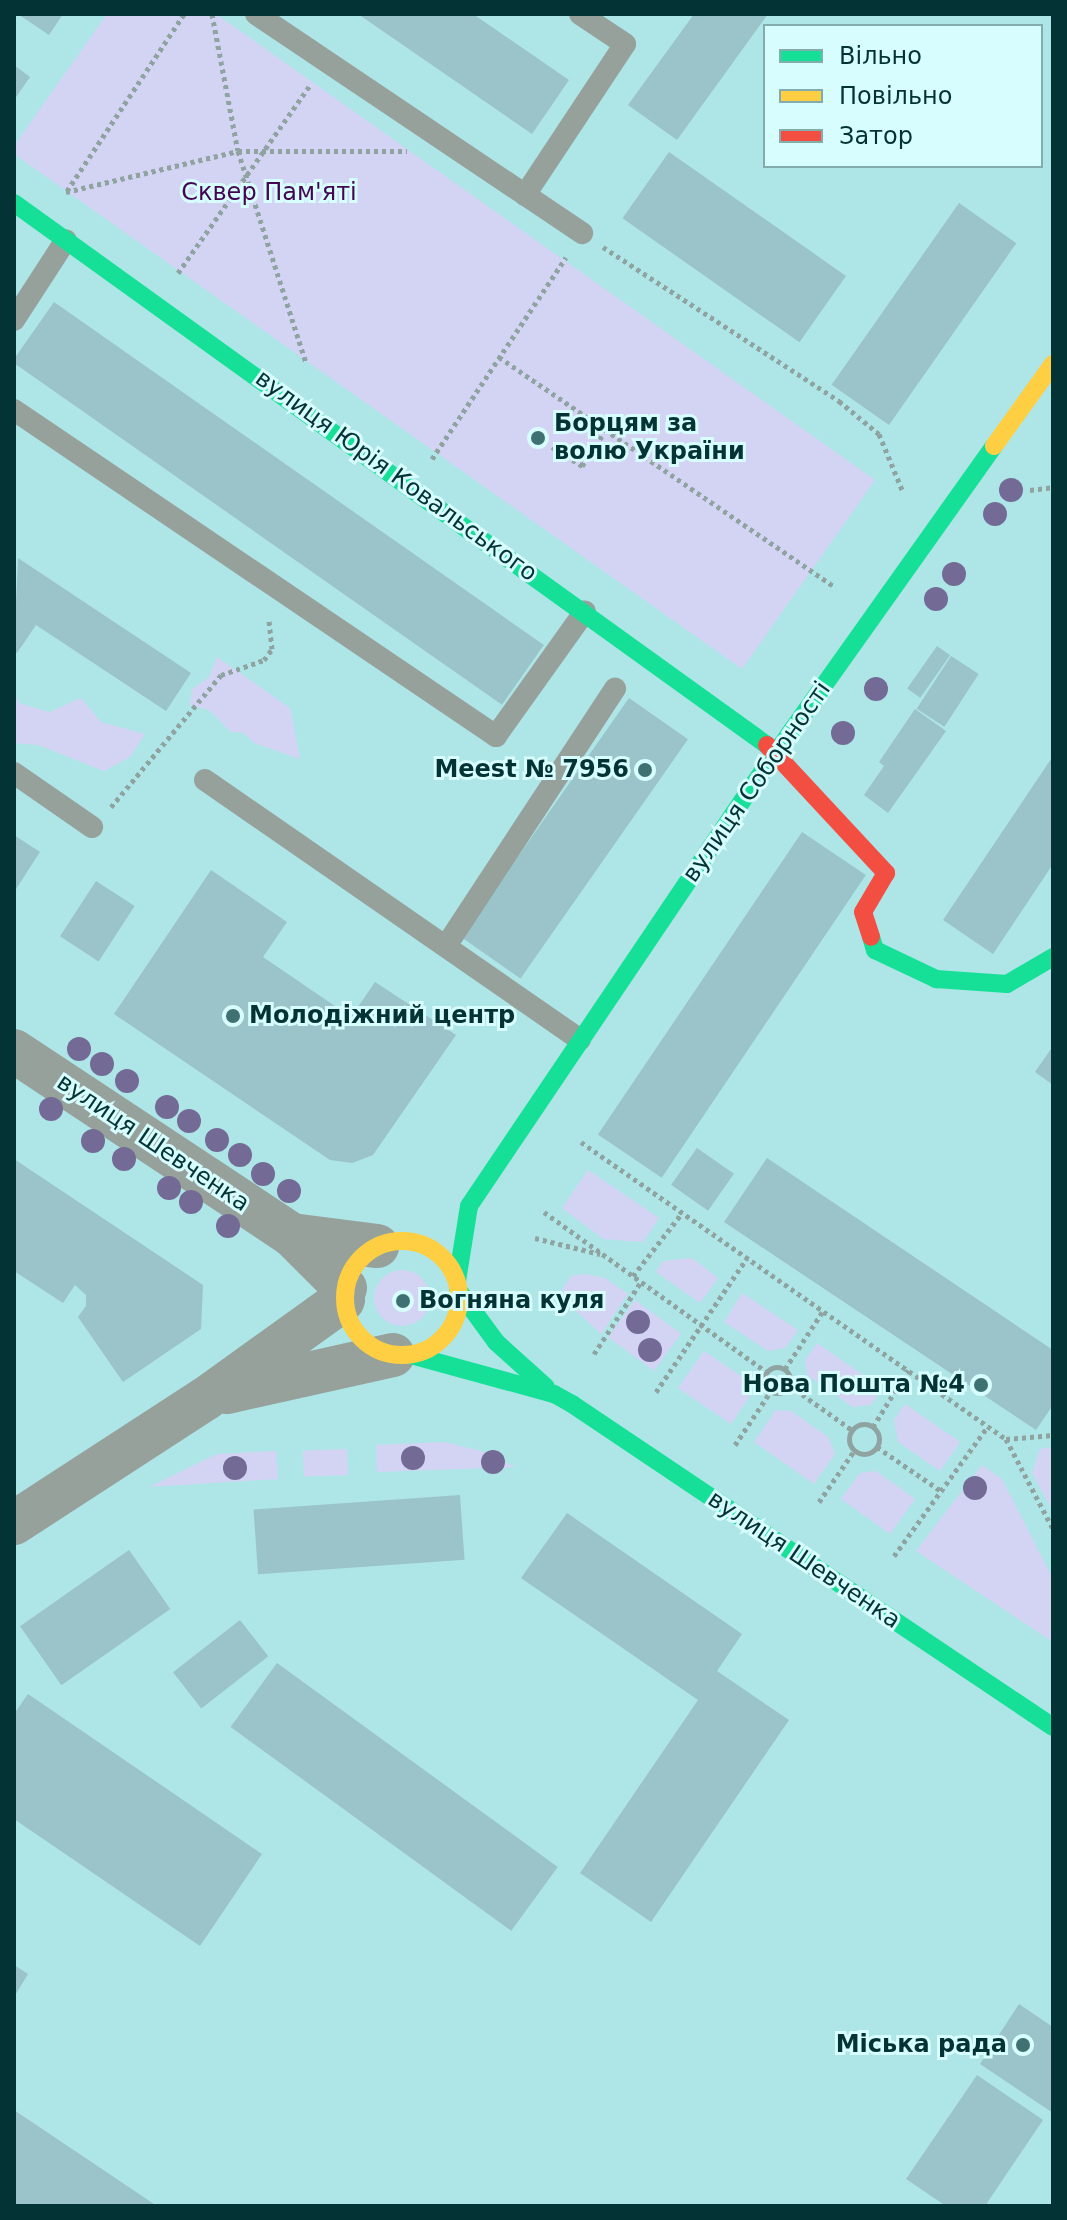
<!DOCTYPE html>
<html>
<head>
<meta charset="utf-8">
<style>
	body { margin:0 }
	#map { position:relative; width:1067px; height:2220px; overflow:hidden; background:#aee5e7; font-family:"DejaVu Sans",sans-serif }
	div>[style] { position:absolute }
	.green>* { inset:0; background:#d3d4f4; transform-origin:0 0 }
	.round { border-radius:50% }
	.building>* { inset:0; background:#9ac4ca; transform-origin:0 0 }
	.path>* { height:5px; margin-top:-2.5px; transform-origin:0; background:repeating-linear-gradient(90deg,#8fa4a0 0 4px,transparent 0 8px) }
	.path>.ring { margin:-2.5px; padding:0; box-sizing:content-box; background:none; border:5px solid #8fa4a0; border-radius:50% }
	.lane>* { height:22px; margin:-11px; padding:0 11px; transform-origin:11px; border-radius:11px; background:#96a19b }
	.street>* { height:44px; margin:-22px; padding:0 22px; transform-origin:22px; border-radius:22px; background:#96a19b }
	.fast>* { height:18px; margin:-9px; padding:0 9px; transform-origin:9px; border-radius:9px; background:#16e098 }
	.slow>* { height:18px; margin:-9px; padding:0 9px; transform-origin:9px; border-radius:9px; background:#ffcf43 }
	.slow>.ring { margin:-9px; padding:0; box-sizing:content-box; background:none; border:18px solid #ffcf43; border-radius:50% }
	.jam>* { height:18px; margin:-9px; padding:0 9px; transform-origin:9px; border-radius:9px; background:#f24e42 }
	.trees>* { width:24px; height:24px; margin:-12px; border-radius:50%; background:#736a95 }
	.dots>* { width:22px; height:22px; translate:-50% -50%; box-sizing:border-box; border:4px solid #d8fdfe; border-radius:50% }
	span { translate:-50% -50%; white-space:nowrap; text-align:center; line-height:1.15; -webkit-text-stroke:6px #d8fdfe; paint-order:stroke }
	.park-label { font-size:24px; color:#430552 }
	.poi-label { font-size:24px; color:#043335; font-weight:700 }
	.left { translate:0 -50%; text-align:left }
	.right { translate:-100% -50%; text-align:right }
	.street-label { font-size:24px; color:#043335 }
	.frame { position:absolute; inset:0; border:16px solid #043335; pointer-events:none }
	.legend { position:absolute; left:763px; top:24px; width:280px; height:144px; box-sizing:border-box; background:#d8fdfe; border:2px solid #83acae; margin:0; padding:10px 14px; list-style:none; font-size:24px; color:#043335 }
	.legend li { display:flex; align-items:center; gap:16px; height:40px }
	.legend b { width:40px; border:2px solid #83acae }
</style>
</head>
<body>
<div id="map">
	<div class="green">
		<i style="clip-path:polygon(107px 14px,216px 14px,875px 480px,742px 669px,14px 154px,14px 146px)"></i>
		<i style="clip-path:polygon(217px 657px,290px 708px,300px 759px,254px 743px,244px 733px,231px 732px,209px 710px,190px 705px,192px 689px,209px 677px)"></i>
		<i style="clip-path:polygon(14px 691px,19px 703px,49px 712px,81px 698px,101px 722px,145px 734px,130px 757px,104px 771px,38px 745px,14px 743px)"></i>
		<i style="clip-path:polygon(588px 1170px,659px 1218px,643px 1242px,603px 1239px,562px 1208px)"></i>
		<i style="clip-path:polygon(692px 1258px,718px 1278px,700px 1303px,656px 1272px,663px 1261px)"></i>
		<i class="round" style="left:374px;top:1270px;width:56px;height:56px"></i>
		<i style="clip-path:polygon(585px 1274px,605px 1278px,628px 1294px,601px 1334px,563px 1299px,562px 1290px,571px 1276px)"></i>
		<i style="clip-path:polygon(742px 1293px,798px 1330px,785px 1348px,768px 1351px,724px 1322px)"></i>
		<i style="left:635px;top:1300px;width:57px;height:46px;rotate:36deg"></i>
		<i style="clip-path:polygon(817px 1343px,882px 1388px,871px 1405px,853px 1407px,807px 1375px,805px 1360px)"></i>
		<i style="clip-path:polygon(704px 1351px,748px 1381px,751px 1395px,731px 1424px,678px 1388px)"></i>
		<i style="clip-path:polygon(905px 1404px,960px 1442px,940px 1471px,898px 1442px,894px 1420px)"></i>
		<i style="clip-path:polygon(776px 1410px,791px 1411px,828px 1437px,835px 1454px,814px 1484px,754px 1442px)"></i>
		<i style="clip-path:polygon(444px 1442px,482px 1451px,515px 1467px,377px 1472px,376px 1445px)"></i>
		<i style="clip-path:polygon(1053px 1447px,1053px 1511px,1032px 1473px,1040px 1449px)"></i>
		<i style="left:347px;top:1449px;width:26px;height:44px;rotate:88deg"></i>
		<i style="clip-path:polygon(276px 1451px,278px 1479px,149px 1487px,217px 1454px)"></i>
		<i style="clip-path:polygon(982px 1465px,1002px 1479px,1053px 1579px,1053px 1642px,916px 1551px)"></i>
		<i style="clip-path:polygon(876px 1471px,915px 1499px,890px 1534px,841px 1499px,860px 1473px)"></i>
	</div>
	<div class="building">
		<i style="clip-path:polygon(18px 14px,63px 14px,49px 35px)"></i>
		<i style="clip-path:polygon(358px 14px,473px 14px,569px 80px,532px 134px)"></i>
		<i style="clip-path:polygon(694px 14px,768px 14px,677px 140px,628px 105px)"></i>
		<i style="clip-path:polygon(14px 65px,30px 77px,14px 100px)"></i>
		<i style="left:669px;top:152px;width:216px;height:81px;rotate:35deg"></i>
		<i style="left:959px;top:203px;width:70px;height:222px;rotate:35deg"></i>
		<i style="left:54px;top:302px;width:598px;height:73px;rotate:35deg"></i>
		<i style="clip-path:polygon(18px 558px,191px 673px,166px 711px,36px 625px,17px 653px,14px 650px)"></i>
		<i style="left:937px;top:646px;width:16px;height:52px;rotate:35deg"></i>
		<i style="left:951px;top:656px;width:33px;height:63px;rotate:33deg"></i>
		<i style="left:629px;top:698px;width:72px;height:292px;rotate:35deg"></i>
		<i style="clip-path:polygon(915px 709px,946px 731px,888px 813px,864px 795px,884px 766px,879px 762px)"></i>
		<i style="clip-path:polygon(1053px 756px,1053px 864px,993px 954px,943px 920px)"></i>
		<i style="left:802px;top:832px;width:77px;height:365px;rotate:34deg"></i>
		<i style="clip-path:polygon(14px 835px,40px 852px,14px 892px)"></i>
		<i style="clip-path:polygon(211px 870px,287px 922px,263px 957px,351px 1017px,375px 982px,456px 1035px,373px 1155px,352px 1163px,330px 1160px,114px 1014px)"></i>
		<i style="left:96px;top:881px;width:46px;height:66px;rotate:33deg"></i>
		<i style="clip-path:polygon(1053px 1046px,1053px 1085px,1035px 1072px)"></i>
		<i style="left:697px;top:1148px;width:45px;height:45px;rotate:35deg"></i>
		<i style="clip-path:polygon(767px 1158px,1053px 1350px,1053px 1405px,1036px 1430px,724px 1222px)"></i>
		<i style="clip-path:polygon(14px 1159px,203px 1285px,201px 1329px,123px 1382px,78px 1317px,86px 1306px,86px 1295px,75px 1285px,63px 1303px,14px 1271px)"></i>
		<i style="left:460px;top:1495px;width:65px;height:207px;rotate:86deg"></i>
		<i style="clip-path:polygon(567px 1513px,742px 1634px,717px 1671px,789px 1720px,651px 1922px,580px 1873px,698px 1700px,521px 1578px)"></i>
		<i style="left:129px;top:1550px;width:72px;height:133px;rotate:55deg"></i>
		<i style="left:240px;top:1620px;width:46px;height:85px;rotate:52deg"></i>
		<i style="left:277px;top:1663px;width:347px;height:79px;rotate:36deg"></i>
		<i style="clip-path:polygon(28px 1694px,262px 1854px,200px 1946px,14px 1819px,14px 1714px)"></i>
		<i style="clip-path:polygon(14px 1965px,28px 1974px,14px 1997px)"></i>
		<i style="clip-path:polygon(1019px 2004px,1053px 2027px,1053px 2113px,980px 2064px)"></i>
		<i style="clip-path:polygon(977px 2075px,1043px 2120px,985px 2206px,946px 2206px,906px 2179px)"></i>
		<i style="clip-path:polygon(14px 2110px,157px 2206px,14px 2206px)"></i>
	</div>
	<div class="path">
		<i style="left:212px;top:14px;width:139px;rotate:79.3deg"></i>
		<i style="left:238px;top:151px;width:223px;rotate:72.2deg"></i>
		<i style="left:67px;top:191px;width:212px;rotate:-56.5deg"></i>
		<i style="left:66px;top:192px;width:177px;rotate:-13.4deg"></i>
		<i style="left:238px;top:151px;width:169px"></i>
		<i style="left:603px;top:247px;width:282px;rotate:33.1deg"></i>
		<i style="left:839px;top:401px;width:52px;rotate:39.5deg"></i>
		<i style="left:879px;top:434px;width:63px;rotate:67.5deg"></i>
		<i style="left:178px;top:273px;width:230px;rotate:-54.9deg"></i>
		<i style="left:499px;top:357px;width:407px;rotate:34.4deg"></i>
		<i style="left:552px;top:447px;width:36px;rotate:32deg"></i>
		<i style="left:582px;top:466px;width:43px;rotate:-56.3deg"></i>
		<i style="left:432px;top:459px;width:242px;rotate:-56.4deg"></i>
		<i style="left:1030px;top:490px;width:23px;rotate:-7deg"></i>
		<i style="left:111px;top:807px;width:172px;rotate:-50.2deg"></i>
		<i style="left:221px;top:675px;width:46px;rotate:-19.2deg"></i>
		<i style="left:264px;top:660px;width:14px;rotate:-54deg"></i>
		<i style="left:272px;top:649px;width:31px;rotate:-96deg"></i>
		<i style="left:581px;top:1142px;width:518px;rotate:34.95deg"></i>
		<i style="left:1006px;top:1439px;width:102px;rotate:62.4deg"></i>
		<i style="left:544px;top:1212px;width:274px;rotate:35.7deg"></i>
		<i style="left:535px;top:1238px;width:67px;rotate:13.8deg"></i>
		<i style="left:633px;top:1276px;width:80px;rotate:-52.1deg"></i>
		<i style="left:594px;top:1354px;width:86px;rotate:-56.9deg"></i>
		<i class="ring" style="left:764px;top:1367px;width:21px;height:21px"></i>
		<i style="left:785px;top:1369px;width:69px;rotate:-56.8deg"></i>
		<i style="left:789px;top:1385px;width:77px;rotate:35.5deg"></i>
		<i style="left:656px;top:1392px;width:162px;rotate:-55.8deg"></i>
		<i class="ring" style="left:849px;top:1424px;width:25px;height:25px"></i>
		<i style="left:873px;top:1427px;width:67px;rotate:-58.4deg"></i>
		<i style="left:1006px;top:1439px;width:47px;rotate:-4.9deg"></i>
		<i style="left:735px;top:1445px;width:65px;rotate:-56.3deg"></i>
		<i style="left:877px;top:1447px;width:78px;rotate:34.5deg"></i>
		<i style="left:819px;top:1502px;width:62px;rotate:-55.5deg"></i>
		<i style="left:894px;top:1556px;width:160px;rotate:-54.1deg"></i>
	</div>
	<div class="lane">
		<i style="left:256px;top:14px;width:393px;rotate:33.9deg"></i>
		<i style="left:525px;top:195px;width:181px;rotate:-56.5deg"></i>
		<i style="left:625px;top:44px;width:54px;rotate:-146.3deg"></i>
		<i style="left:14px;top:320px;width:95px;rotate:-57deg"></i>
		<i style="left:14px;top:410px;width:582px;rotate:34.07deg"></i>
		<i style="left:496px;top:736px;width:153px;rotate:-54.5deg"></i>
		<i style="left:14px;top:773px;width:95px;rotate:34.7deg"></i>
		<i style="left:205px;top:780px;width:456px;rotate:34.7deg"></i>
		<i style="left:446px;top:946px;width:308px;rotate:-56.7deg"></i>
	</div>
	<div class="street">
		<i style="left:14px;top:1051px;width:333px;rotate:33.5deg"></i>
		<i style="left:292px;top:1235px;width:75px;rotate:45deg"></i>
		<i style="left:292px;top:1235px;width:86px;rotate:7.4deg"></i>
		<i style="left:227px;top:1392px;width:170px;rotate:-12.6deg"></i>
		<i style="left:14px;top:1523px;width:228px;rotate:-33deg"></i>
		<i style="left:205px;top:1399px;width:170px;rotate:-35.7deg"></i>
	</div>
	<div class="fast">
		<i style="left:14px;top:203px;width:928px;rotate:35.75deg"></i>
		<i style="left:871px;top:937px;width:14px;rotate:73deg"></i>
		<i style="left:875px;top:950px;width:68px;rotate:25.4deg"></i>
		<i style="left:936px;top:979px;width:71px;rotate:4deg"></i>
		<i style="left:1007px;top:984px;width:53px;rotate:-30.4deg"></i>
		<i style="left:457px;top:1281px;width:76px;rotate:-80.9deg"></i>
		<i style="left:469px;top:1206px;width:496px;rotate:-56deg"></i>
		<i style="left:746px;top:795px;width:428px;rotate:-54.6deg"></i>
		<i style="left:458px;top:1290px;width:64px;rotate:53.8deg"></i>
		<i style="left:496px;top:1342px;width:67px;rotate:42deg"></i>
		<i style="left:411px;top:1355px;width:148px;rotate:15.3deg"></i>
		<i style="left:554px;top:1394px;width:21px;rotate:29deg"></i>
		<i style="left:572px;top:1404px;width:579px;rotate:33.88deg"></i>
	</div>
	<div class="slow">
		<i style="left:994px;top:446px;width:101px;rotate:-54.3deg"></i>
		<i class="ring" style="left:345px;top:1241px;width:96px;height:96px"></i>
	</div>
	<div class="jam">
		<i style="left:767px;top:745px;width:175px;rotate:47.1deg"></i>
		<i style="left:886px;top:873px;width:45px;rotate:120.5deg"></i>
		<i style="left:863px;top:912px;width:26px;rotate:72deg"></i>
	</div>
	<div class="trees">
		<i style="left:1011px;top:490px"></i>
		<i style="left:995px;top:514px"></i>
		<i style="left:954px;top:574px"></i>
		<i style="left:936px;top:599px"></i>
		<i style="left:876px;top:689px"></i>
		<i style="left:843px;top:733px"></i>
		<i style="left:79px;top:1049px"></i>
		<i style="left:102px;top:1064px"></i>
		<i style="left:127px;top:1081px"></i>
		<i style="left:167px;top:1107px"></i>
		<i style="left:51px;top:1109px"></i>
		<i style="left:189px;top:1121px"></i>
		<i style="left:217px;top:1140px"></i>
		<i style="left:93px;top:1141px"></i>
		<i style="left:240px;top:1155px"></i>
		<i style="left:124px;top:1159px"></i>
		<i style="left:263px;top:1174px"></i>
		<i style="left:169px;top:1188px"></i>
		<i style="left:289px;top:1191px"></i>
		<i style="left:191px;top:1202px"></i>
		<i style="left:228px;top:1226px"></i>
		<i style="left:638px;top:1322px"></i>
		<i style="left:650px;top:1350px"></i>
		<i style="left:413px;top:1458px"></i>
		<i style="left:493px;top:1462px"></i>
		<i style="left:235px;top:1468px"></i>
		<i style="left:975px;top:1488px"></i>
	</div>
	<div class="dots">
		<i style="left:538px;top:438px;background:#3f7173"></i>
		<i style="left:645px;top:770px;background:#3f7173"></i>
		<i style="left:233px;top:1016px;background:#3f7173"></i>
		<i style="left:403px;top:1301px;background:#3f7173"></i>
		<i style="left:981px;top:1385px;background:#3f7173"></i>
		<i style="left:1023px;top:2045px;background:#3f7173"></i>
	</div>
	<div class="park-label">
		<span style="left:269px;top:193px">Сквер Пам'яті</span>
	</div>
	<div class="poi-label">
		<span class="left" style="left:554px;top:438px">Борцям за<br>волю України</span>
		<span class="right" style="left:629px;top:770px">Meest № 7956</span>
		<span class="left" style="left:249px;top:1016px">Молодіжний центр</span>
		<span class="left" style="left:419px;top:1301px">Вогняна куля</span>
		<span class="right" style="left:965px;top:1385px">Нова Пошта №4</span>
		<span class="right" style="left:1007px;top:2045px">Міська рада</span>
	</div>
	<div class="street-label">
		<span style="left:396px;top:476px;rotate:36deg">вулиця Юрія Ковальського</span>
		<span style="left:757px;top:782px;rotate:-55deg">вулиця Соборності</span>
		<span style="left:153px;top:1143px;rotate:34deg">вулиця Шевченка</span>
		<span style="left:804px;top:1560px;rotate:34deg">вулиця Шевченка</span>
	</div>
	<div class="frame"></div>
	<ul class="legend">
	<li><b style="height:10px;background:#16e098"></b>Вільно</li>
	<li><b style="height:10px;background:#ffcf43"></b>Повільно</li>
	<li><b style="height:10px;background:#f24e42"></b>Затор</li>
	</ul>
</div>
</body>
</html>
